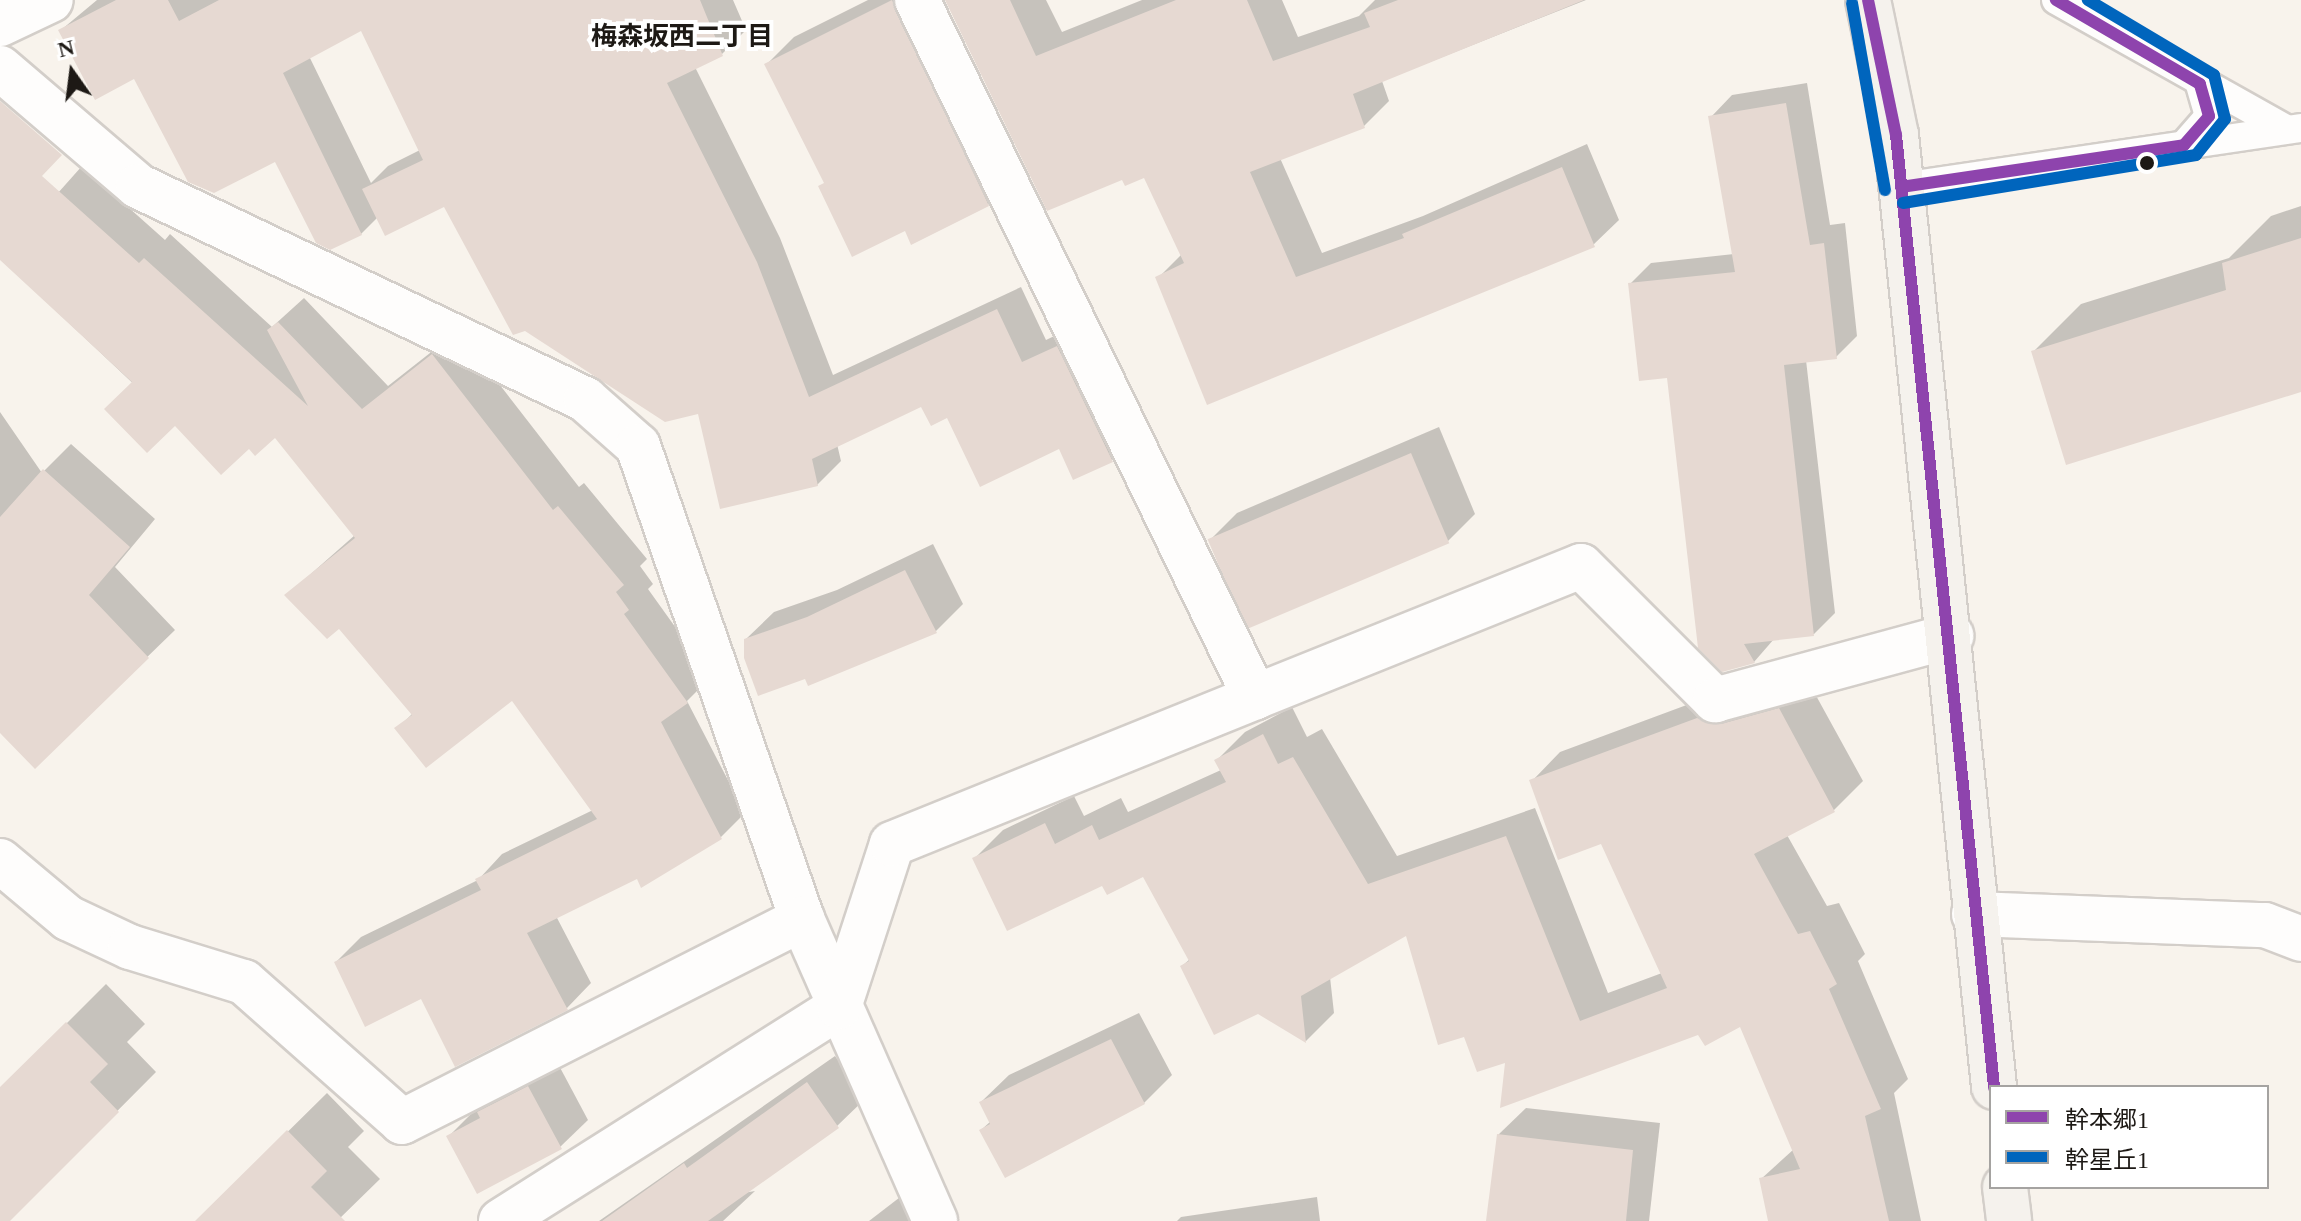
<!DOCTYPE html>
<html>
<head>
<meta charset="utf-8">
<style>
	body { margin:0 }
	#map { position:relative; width:2301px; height:1221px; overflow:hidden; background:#f8f3ec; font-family:"Times New Roman","Noto Sans JP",serif }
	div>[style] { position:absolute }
	.shadow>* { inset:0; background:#0003 }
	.building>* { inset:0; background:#e6d9d2; transform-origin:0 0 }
	.roads { filter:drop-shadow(2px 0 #d3cec9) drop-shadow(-2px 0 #d3cec9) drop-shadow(0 2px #d3cec9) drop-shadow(0 -2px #d3cec9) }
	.lane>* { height:28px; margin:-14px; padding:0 14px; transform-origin:14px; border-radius:14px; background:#fefdfc }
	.street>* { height:44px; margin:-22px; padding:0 22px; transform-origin:22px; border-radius:22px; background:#fefdfc }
	.secondary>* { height:44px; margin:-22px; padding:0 22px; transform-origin:22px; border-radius:22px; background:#f5f2ed }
	.bus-1>* { height:12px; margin:-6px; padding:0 6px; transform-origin:6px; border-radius:6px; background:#8e44ad }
	.bus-2>* { height:12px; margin:-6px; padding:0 6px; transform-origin:6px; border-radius:6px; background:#0065bd }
	.dots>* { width:22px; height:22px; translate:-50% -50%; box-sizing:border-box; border:4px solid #fff; border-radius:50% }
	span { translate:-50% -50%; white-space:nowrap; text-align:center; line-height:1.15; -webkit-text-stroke:8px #fff; paint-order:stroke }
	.neighbourhood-label { font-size:26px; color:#1d1915; font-weight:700 }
	.legend { position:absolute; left:1989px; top:1085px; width:280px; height:104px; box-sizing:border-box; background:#fff; border:2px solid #a5a3a1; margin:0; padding:10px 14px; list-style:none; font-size:24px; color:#1d1915 }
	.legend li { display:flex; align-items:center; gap:16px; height:40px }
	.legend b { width:40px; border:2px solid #a5a3a1 }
	.north { position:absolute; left:32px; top:32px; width:80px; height:80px; -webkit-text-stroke:6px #fff; paint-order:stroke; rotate:346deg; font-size:22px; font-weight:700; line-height:32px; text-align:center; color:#1d1915 }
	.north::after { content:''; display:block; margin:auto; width:28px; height:36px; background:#1d1915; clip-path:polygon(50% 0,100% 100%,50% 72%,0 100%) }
</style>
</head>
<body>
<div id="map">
	<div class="shadow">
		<i style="clip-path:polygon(evenodd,97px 0,733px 0,746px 30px,722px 54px,695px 67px,780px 238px,833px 375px,1021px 287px,1046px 340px,1081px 323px,1136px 437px,1112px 460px,922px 404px,837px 444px,841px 461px,817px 485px,700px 412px,444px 204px,378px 217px,361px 234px,175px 58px,61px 30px,97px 0,361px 29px,420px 150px,388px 166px,371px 183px,309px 56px,361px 29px)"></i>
		<i style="clip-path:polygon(868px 0,932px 0,1016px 177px,988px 205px,906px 229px,826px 181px,767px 64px,794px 37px)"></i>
		<i style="clip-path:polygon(946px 0,1046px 0,1062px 32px,1142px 0,1282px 0,1298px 37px,1359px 16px,1375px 0,1586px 0,1382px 81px,1389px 101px,1364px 126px,1280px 158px,1322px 253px,1423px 216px,1587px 144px,1619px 220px,1593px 245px,1208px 403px,1158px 278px,1182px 254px,1145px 175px)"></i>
		<i style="clip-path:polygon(1807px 83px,1830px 225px,1845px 223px,1857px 336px,1836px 357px,1806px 360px,1835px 613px,1814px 634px,1774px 639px,1754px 662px,1723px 670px,1669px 376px,1630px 284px,1651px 263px,1734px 254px,1711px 117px,1732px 95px)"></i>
		<i style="clip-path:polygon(82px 166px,165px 240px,170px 234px,272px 327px,304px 298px,388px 386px,458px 331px,579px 487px,584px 483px,647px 559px,640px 566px,653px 584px,648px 589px,711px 677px,687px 701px,745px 813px,720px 838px,556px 916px,591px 983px,567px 1008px,422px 996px,336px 962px,361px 937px,478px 880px,502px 854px,593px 810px,513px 698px,397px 729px,413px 713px,339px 626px,287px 595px,355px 535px,275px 435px,249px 446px,175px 423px,0 258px)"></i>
		<i style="clip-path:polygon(2301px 206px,2301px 390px,2033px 352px,2081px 304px,2229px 258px,2271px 216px)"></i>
		<i style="clip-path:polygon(0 412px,42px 473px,71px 444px,155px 519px,115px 567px,175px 630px,35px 766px,0 731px)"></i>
		<i style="clip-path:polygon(1439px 427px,1475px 514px,1448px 541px,1210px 540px,1237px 513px)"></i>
		<i style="clip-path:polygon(933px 544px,963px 604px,936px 631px,806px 676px,746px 639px,774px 612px,837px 590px)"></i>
		<i style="clip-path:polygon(1808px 681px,1863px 781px,1834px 810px,1787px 835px,1827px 906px,1839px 903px,1865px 954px,1858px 961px,1908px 1079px,1894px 1093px,1921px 1221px,1770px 1221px,1761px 1179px,1794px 1149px,1741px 1024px,1507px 1060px,1465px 1035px,1408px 933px,1330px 977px,1334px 1013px,1306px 1041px,1182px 966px,1190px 959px,1144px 874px,1103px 883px,974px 859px,1003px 830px,1074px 796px,1084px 816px,1121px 798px,1128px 812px,1221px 770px,1216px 761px,1245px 732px,1292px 707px,1307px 737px,1322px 729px,1397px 856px,1535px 808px,1608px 993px,1662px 973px,1602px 841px,1532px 781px,1560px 752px,1727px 690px)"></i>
		<i style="clip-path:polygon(106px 984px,145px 1024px,127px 1042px,156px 1072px,8px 1221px,0 1221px,0 1090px)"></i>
		<i style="clip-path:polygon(1139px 1013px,1172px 1075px,1144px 1103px,981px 1130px,991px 1121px,981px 1102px,1009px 1075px)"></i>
		<i style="clip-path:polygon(835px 1056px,865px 1099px,837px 1126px,743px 1193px,755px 1191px,723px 1221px,599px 1221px)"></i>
		<i style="clip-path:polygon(556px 1060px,588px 1120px,560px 1147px,449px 1136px,476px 1109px)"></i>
		<i style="clip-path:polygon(327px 1093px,364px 1131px,348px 1147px,380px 1179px,337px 1221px,197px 1221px)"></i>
		<i style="clip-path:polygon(1526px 1108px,1660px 1123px,1649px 1221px,1488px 1221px,1498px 1135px)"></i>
		<i style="clip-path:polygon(908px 1191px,930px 1221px,869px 1221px)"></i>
		<i style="clip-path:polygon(1317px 1197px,1320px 1221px,1177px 1221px,1181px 1217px)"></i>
	</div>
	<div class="building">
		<i style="clip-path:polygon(116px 0,168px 0,179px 21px,219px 0,700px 0,723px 56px,667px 83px,757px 262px,809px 397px,997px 309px,1022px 362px,1057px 346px,1113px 462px,1073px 480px,1059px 449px,980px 487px,947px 418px,931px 426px,921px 407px,812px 459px,818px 486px,720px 509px,698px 414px,665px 422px,525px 331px,513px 335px,444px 207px,385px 236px,362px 189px,423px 160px,361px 31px,283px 73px,362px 235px,330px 250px,316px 243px,275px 162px,214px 193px,188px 182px,134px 79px,95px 100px,58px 30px)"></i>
		<i style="clip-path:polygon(892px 0,989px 206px,911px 245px,905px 231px,852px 257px,818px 186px,824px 183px,764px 64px)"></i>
		<i style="clip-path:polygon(945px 0,1010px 0,1036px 56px,1176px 0,1247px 0,1273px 61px,1370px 27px,1364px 13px,1398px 0,1584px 0,1353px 94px,1365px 128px,1250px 172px,1296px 277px,1404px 238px,1402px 234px,1562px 167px,1595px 247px,1207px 405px,1155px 277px,1184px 263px,1144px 178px,1125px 186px,1122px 180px,1047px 211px)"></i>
		<i style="clip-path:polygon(0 101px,62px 155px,42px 176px,139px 263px,144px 258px,308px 406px,267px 330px,278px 322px,362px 409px,432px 354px,553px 510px,558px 506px,624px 585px,616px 592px,629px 610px,624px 614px,688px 703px,661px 722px,722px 839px,641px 888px,637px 879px,527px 933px,568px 1010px,455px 1067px,421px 999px,365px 1027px,334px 962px,481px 890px,475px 879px,597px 819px,512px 701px,426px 768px,394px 728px,412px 715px,339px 629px,327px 639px,284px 595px,355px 538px,275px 438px,255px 456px,249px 449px,221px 475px,175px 426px,147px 453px,104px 409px,132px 382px,0 260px)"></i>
		<i style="clip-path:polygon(1786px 103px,1810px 245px,1824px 243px,1837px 359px,1784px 365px,1814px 636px,1744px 644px,1755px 663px,1722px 672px,1698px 648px,1667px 378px,1639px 381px,1628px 283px,1735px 272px,1708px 116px)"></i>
		<i style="clip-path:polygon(2301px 238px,2301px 392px,2066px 465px,2031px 351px,2226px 290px,2222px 263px)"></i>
		<i style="left:1411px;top:453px;width:98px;height:221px;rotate:67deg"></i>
		<i style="clip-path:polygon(43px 469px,130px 547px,89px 595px,149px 658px,35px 769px,0 733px,0 517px)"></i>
		<i style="clip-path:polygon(905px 570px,937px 633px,808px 686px,805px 679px,758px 696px,744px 658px,744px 639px,807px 617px)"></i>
		<i style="clip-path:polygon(1779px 708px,1835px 812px,1754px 854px,1798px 934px,1810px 931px,1837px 984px,1829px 989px,1881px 1109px,1865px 1116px,1889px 1221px,1768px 1221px,1759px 1178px,1800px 1169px,1740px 1027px,1705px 1046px,1698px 1035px,1500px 1108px,1505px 1063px,1477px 1072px,1464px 1037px,1438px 1045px,1406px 936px,1301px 996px,1306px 1043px,1258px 1014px,1214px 1035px,1180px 966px,1189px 961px,1143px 877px,1107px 895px,1102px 886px,1007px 931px,972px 858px,1045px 823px,1055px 844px,1092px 825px,1099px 840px,1226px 782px,1214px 760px,1263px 734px,1278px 764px,1293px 757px,1368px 884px,1506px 836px,1580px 1021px,1667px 988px,1601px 844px,1558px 860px,1529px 780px,1697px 718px,1721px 724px)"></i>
		<i style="clip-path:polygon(66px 1022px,108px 1064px,90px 1082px,119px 1112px,10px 1221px,0 1221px,0 1087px)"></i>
		<i style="clip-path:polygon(1111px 1039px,1145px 1104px,1005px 1178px,979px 1130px,990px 1124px,979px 1102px)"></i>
		<i style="clip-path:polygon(807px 1082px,839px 1128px,708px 1221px,602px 1221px,684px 1163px,687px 1168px)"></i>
		<i style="clip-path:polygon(528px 1086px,562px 1149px,477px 1194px,446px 1136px,480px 1118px,477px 1112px)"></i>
		<i style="clip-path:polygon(287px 1130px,327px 1171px,311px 1187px,345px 1221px,195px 1221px)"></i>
		<i style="clip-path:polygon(1497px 1134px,1633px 1150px,1626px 1221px,1486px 1221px)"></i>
	</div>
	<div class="roads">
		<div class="lane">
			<i style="left:2056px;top:0;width:264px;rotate:29.3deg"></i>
			<i style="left:2184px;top:145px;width:38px;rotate:-49deg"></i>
			<i style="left:2209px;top:116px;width:33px;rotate:-106deg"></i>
			<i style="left:1901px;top:187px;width:404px;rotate:-8.4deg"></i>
		</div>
		<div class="street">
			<i style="left:917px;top:0;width:775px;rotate:64.13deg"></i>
			<i style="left:0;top:24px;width:56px;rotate:-25.2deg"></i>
			<i style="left:0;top:68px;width:182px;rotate:40.5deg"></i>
			<i style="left:138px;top:186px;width:496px;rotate:25.5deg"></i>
			<i style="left:586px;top:400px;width:69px;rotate:41.5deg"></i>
			<i style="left:638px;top:446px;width:501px;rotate:70.88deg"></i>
			<i style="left:802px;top:919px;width:330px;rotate:66.2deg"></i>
			<i style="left:0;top:861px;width:89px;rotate:40deg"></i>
			<i style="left:68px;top:918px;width:68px;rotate:25.1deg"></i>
			<i style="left:130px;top:947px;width:119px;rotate:17.1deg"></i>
			<i style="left:244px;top:982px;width:211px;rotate:41.5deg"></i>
			<i style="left:402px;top:1122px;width:449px;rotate:-26.9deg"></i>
			<i style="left:1974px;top:914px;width:291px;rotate:2.2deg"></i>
			<i style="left:2265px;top:925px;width:39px;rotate:21deg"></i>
			<i style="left:501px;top:1221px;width:400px;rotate:-32.3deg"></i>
			<i style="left:839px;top:1007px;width:171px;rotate:-72deg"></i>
			<i style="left:892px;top:844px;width:392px;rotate:-22deg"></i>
			<i style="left:1255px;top:697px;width:351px;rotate:-21.9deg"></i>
			<i style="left:1581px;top:566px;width:190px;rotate:45deg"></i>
			<i style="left:1715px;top:700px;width:245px;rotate:-15.2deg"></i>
		</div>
		<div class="secondary">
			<i style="left:1868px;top:0;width:138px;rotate:78.3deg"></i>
			<i style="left:1896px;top:135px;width:957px;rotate:84.12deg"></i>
			<i style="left:2005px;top:1187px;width:34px;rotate:83deg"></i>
		</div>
	</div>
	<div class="bus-1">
		<i style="left:1868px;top:0;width:138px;rotate:78.3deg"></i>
		<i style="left:1896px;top:135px;width:957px;rotate:84.12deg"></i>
		<i style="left:1901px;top:187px;width:286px;rotate:-8.4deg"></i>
		<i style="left:2184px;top:145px;width:38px;rotate:-49deg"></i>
		<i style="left:2209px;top:116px;width:33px;rotate:-106deg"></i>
		<i style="left:2200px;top:84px;width:167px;rotate:-149.7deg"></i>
	</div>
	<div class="bus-2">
		<i style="left:1852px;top:3px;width:190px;rotate:80deg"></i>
		<i style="left:1903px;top:203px;width:297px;rotate:-9.3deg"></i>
		<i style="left:2196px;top:155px;width:46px;rotate:-51.1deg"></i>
		<i style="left:2225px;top:119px;width:45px;rotate:-104deg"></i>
		<i style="left:2214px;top:75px;width:147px;rotate:-149.2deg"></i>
	</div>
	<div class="dots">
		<i style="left:2147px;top:163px;background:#1d1915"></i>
	</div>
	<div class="neighbourhood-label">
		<span style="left:682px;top:37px">梅森坂西二丁目</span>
	</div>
	<ul class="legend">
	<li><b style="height:10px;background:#8e44ad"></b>幹本郷1</li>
	<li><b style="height:10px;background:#0065bd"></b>幹星丘1</li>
	</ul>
	<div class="north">N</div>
</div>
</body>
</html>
